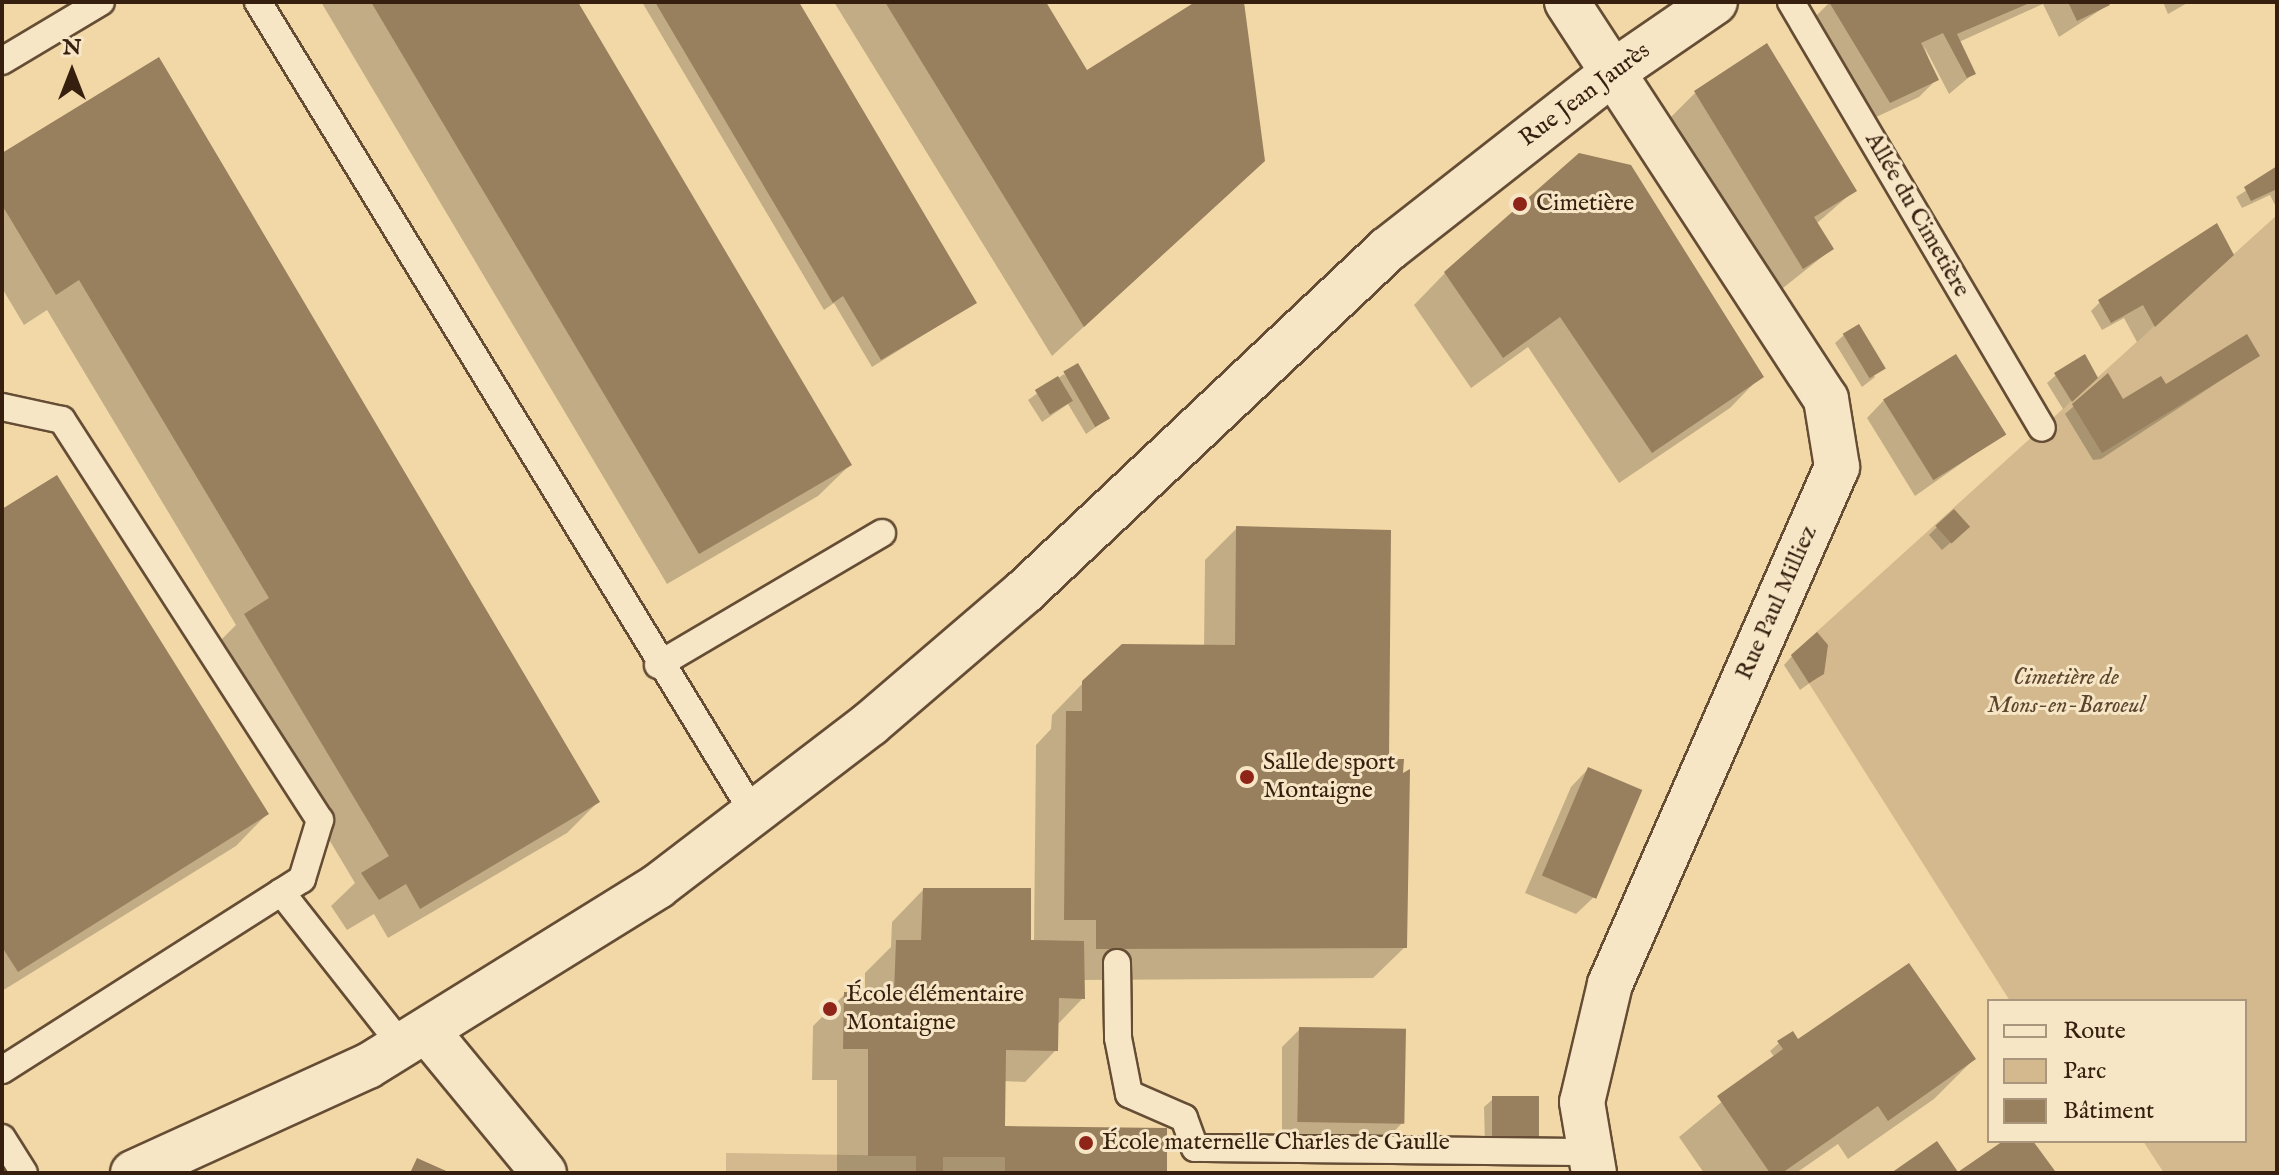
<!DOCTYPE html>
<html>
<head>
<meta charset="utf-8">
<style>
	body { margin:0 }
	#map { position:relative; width:2279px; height:1175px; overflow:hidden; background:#f3d8a7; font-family:"IM FELL English",serif }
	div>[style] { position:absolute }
	.green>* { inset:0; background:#d3b98d; transform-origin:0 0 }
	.shadow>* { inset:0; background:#0003 }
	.building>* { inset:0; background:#987f5e; transform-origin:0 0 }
	.roads { filter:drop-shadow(2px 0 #654d35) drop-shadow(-2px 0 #654d35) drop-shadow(0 2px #654d35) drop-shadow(0 -2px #654d35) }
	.service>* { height:26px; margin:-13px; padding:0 13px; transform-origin:13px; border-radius:13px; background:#f7e6c6 }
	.minor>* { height:44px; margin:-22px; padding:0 22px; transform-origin:22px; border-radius:22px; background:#f7e6c6 }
	.tertiary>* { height:44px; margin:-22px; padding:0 22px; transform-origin:22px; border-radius:22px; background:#f7e6c6 }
	.dots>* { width:22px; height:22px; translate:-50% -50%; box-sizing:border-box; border:4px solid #f7e6c6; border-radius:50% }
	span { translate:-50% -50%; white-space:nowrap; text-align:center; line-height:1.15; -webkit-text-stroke:6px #f7e6c6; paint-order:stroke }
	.street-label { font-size:24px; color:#361f0f }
	.poi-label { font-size:24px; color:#361f0f }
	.left { translate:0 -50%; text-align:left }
	.park-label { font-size:24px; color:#5d462e; font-style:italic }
	.frame { position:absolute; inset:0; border:4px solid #361f0f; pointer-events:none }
	.legend { position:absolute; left:1987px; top:999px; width:260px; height:144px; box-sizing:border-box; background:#f7e6c6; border:2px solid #aa967d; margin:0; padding:10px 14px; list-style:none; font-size:24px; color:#361f0f }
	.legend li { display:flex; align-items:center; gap:16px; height:40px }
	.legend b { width:40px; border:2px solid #aa967d }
	.north { position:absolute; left:32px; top:32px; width:80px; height:80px; -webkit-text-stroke:6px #f7e6c6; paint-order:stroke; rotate:0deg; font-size:22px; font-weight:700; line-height:32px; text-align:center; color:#361f0f }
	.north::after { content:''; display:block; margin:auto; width:28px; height:36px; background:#361f0f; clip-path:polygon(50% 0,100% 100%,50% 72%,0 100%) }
</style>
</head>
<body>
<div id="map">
	<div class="green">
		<i style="clip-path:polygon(2277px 215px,2277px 1173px,2164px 1173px,2143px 1141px,2245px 1141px,2245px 1001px,2010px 1001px,1791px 655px)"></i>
		<i style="clip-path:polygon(726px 1153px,916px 1156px,916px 1173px,726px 1173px)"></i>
		<i style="left:943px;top:1157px;width:62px;height:16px"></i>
	</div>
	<div class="shadow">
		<i style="clip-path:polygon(321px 2px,576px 2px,850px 465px,818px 496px,667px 584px)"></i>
		<i style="clip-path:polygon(642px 2px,797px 2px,975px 303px,872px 367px,834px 303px,824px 310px)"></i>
		<i style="clip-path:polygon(834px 2px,1043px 2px,1086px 72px,1199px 2px,1242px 2px,1231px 192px,1052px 356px)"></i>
		<i style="clip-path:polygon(1830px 2px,2106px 2px,2108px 5px,2059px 37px,2043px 4px,1959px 42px,1974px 73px,1949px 94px,1924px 46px,1936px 80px,1919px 97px,1872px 119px,1812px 20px)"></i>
		<i style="clip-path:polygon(2163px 2px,2189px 2px,2168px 14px)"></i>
		<i style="clip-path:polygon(1695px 93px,1855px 190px,1816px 224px,1832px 249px,1778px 292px,1670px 118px)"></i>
		<i style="clip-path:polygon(2px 155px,598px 802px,567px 833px,388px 938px,374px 914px,347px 930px,331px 906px,355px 883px,214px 647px,236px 625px,47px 310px,24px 325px,2px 288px)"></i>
		<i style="clip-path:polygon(2277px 171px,2277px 209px,2270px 195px,2242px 208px,2236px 197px)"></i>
		<i style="clip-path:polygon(2216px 225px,2189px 294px,2137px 342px,2124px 318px,2102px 330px,2091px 311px,2100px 302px)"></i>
		<i style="clip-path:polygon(1445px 273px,1761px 376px,1730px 408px,1619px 483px,1528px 347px,1471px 388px,1414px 305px)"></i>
		<i style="clip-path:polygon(1844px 335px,1875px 377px,1862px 387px,1835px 343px)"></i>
		<i style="clip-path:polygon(2258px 356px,2101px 459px,2093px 460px,2065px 414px,2074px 406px,2122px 402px)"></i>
		<i style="clip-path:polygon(1064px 374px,1107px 419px,1086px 434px,1068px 404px,1042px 422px,1028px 400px)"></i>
		<i style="clip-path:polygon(2056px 375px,2087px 386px,2063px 409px,2047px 383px)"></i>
		<i style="clip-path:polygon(1884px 400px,2003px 434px,1915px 496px,1867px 418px)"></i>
		<i style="clip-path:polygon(2px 512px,267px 814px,236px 846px,2px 991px)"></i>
		<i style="clip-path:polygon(1937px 527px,1959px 535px,1942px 550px,1929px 535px)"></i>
		<i style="clip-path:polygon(1237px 528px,1387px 761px,1405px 947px,1373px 978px,1083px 980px,1083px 998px,1057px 1025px,1056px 1050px,1025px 1082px,1003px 1081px,1003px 1128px,1165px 1173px,837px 1173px,837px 1080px,812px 1080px,813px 1026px,845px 994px,865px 994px,865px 973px,891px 947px,892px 922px,923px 890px,1034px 942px,1036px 745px,1051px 729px,1052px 715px,1084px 682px,1204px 647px,1205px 560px)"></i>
		<i style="clip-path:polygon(1792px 656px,1822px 674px,1800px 690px,1784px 665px)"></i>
		<i style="clip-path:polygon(1588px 769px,1594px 897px,1576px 914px,1525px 893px,1571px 787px)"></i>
		<i style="clip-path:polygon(1300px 1029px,1403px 1122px,1386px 1140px,1282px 1139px,1282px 1047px)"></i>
		<i style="clip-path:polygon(1779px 1043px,1787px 1047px,1974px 1059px,1934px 1099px,1848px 1159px,1838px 1144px,1796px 1173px,1704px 1173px,1679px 1137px,1775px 1058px,1770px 1051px)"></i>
		<i style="clip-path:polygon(1493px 1099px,1537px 1137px,1529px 1145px,1485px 1146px,1484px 1107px)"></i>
		<i style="clip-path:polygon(2007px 1141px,2031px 1141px,2052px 1171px,1960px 1173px)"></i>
	</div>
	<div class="building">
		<i style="clip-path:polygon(371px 2px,578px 2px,852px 465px,699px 554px)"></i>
		<i style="clip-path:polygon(655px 2px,799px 2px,977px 303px,881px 360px,843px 296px,833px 303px)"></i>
		<i style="clip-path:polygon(885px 2px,1046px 2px,1087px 70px,1195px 2px,1244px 2px,1265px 161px,1084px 327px)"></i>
		<i style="clip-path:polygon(1829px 2px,2032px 2px,1957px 34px,1976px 74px,1967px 78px,1943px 33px,1921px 43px,1939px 80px,1890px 103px)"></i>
		<i style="clip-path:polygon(2068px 2px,2108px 2px,2110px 5px,2077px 21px)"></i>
		<i style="clip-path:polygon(1767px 43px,1857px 191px,1814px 217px,1834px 249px,1803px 269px,1694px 91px)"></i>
		<i style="clip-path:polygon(159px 57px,600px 802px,420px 909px,406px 884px,379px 900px,361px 873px,389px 856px,244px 614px,269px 598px,79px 280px,56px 295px,2px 205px,2px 153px)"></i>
		<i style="clip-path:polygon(1579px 153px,1631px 165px,1764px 377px,1652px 453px,1560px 317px,1503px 358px,1444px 272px)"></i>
		<i style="clip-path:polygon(2277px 166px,2277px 189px,2251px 201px,2244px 187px)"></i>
		<i style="clip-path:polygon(2217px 223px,2234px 255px,2155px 327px,2143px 305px,2111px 323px,2098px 300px)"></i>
		<i style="left:1859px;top:324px;width:52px;height:19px;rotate:59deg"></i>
		<i style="clip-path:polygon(2247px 334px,2260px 356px,2102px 453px,2072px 404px,2108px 373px,2123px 399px,2161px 376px,2166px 384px)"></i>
		<i style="left:1956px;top:354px;width:95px;height:86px;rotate:58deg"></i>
		<i style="clip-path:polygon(2085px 354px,2098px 378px,2072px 402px,2054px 373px)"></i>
		<i style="left:1078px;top:363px;width:64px;height:17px;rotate:60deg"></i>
		<i style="left:1058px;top:376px;width:29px;height:27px;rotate:59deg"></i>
		<i style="clip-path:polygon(57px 475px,269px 814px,18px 972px,2px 947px,2px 509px)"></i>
		<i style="left:1954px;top:509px;width:24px;height:25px;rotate:48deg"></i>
		<i style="clip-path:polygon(1236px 526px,1391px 530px,1389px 759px,1404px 759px,1403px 773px,1410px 769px,1407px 948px,1096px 949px,1096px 920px,1064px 920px,1066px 711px,1082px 711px,1082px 681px,1122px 644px,1235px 645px)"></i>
		<i style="clip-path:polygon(1817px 632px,1828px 645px,1824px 674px,1809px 683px,1791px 655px)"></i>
		<i style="left:1588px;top:767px;width:59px;height:118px;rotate:23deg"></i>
		<i style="clip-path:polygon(923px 888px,1031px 888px,1031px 940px,1084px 941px,1085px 999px,1059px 998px,1058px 1051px,1006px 1050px,1005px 1126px,1167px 1128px,1167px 1173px,1005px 1173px,1005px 1157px,943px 1157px,943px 1173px,916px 1173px,916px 1156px,868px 1156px,868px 1049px,843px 1049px,844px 992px,894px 993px,896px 940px,921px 940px)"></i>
		<i style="clip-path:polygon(1909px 963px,1976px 1059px,1888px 1121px,1878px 1106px,1782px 1173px,1770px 1173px,1717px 1096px,1783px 1049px,1777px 1041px,1793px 1031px,1798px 1039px)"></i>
		<i style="left:1299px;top:1027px;width:107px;height:95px;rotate:1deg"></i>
		<i style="left:1539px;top:1096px;width:42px;height:47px;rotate:90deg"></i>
		<i style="clip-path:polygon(1937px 1141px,1958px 1172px,2003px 1141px,2033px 1141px,2055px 1171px,1891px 1173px)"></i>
		<i style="clip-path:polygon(417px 1158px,444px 1170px,451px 1173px,410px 1173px)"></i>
	</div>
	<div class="roads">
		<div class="service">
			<i style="left:258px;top:2px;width:952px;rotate:58.58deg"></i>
			<i style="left:1791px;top:2px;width:494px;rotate:59.5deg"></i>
			<i style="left:2px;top:61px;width:115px;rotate:-30.8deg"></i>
			<i style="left:2px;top:407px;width:61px;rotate:12.2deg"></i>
			<i style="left:62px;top:420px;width:476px;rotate:57.2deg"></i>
			<i style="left:320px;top:820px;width:62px;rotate:107deg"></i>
			<i style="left:302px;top:879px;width:356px;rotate:147.5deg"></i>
			<i style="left:658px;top:665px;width:260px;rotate:-30.5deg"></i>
			<i style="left:281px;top:892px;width:196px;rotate:51.8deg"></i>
			<i style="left:1117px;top:963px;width:75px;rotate:89.2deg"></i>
			<i style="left:1118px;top:1038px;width:57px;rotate:78.9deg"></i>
			<i style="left:1129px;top:1094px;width:60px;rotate:23.6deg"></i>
			<i style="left:1184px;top:1118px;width:32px;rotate:70deg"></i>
			<i style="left:1195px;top:1148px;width:394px;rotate:0.6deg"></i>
			<i style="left:2px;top:1138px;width:41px;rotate:57.8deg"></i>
		</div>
		<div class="minor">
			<i style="left:1567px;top:2px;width:474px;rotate:56.9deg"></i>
			<i style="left:1826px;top:399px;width:69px;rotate:80.8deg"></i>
			<i style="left:1837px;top:467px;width:565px;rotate:113.7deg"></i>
			<i style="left:1610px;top:984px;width:121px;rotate:103.3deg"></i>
			<i style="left:1582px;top:1102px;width:72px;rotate:80.4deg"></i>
			<i style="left:427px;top:1031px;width:184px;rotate:50.5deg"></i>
		</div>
		<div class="tertiary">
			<i style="left:133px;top:1173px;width:258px;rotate:-24.5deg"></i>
			<i style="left:368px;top:1066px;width:341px;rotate:-31.8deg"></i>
			<i style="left:658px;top:886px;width:267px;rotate:-37.4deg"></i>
			<i style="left:870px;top:724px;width:203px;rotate:-40.6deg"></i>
			<i style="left:1024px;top:592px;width:500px;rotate:-43.3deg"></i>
			<i style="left:1388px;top:249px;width:290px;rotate:-38.1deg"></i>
			<i style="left:1616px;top:70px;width:120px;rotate:-34.5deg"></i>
		</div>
	</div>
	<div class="dots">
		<i style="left:1520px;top:204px;background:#8f2418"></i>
		<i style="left:1247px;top:777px;background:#8f2418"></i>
		<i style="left:830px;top:1009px;background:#8f2418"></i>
		<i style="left:1086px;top:1143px;background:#8f2418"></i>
	</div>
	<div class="street-label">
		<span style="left:1585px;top:95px;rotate:-37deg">Rue Jean Jaurès</span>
		<span style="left:1917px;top:215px;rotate:60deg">Allée du Cimetière</span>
		<span style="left:1777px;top:603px;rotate:-66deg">Rue Paul Milliez</span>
	</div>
	<div class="poi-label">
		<span class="left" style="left:1536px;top:204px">Cimetière</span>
		<span class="left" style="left:1263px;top:777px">Salle de sport<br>Montaigne</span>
		<span class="left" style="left:846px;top:1009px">École élémentaire<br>Montaigne</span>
		<span class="left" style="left:1102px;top:1143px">École maternelle Charles de Gaulle</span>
	</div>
	<div class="park-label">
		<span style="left:2066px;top:692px">Cimetière de<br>Mons-en-Baroeul</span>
	</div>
	<div class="frame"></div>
	<ul class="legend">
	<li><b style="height:10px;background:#f7e6c6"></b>Route</li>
	<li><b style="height:22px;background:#d3b98d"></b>Parc</li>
	<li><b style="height:22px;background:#987f5e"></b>Bâtiment</li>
	</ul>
	<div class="north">N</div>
</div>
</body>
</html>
